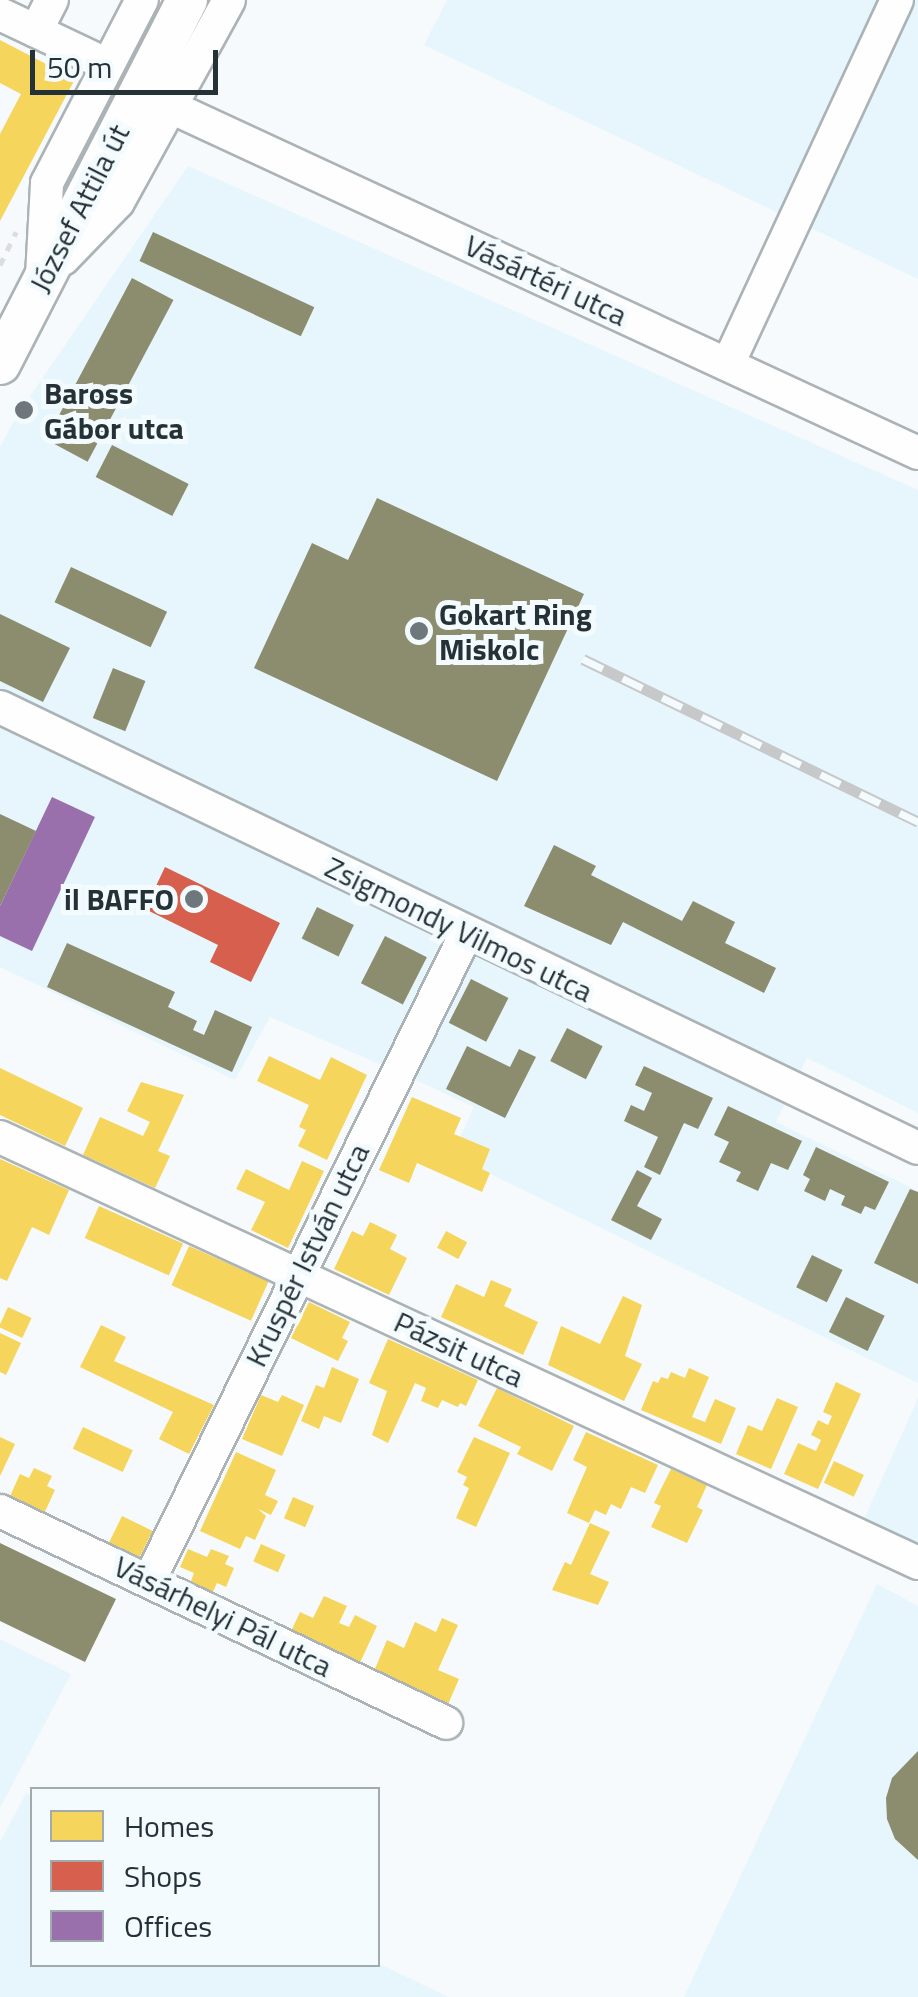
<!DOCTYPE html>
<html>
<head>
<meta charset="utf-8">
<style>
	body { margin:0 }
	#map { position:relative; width:918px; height:1997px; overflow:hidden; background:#f6fafc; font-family:"Titillium Web",sans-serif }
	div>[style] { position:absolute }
	.built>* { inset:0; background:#e6f6fc }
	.homes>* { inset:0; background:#f6d55c; transform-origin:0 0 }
	.shops>* { inset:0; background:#d6604d }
	.offices>* { inset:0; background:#9970ab }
	.industry>* { inset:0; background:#8c8c6e; transform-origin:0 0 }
	.path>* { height:5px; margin-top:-2.5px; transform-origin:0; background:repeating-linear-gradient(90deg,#dcddde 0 8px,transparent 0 16px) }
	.roads { filter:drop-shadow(2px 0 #abb3b6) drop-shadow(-2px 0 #abb3b6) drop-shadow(0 2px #abb3b6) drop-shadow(0 -2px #abb3b6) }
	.minor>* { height:32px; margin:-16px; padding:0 16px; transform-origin:16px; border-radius:16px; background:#fefeff }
	.major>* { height:40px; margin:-20px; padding:0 20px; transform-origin:20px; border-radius:20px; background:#fefeff }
	.rail>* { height:11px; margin-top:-5.5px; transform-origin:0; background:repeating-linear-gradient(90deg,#f4fbfe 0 22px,#c6c8c9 0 44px); box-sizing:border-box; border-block:2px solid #c6c8c9 }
	.dots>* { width:28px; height:28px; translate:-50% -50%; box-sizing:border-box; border:5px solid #f4fbfe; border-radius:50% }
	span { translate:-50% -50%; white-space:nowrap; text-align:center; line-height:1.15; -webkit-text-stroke:10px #f4fbfe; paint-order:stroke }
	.street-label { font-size:30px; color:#243237 }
	.poi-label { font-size:30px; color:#243237; font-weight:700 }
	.left { translate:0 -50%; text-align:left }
	.right { translate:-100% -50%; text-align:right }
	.legend { position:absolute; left:30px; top:1787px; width:350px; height:180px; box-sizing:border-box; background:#f4fbfe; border:2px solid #a1abae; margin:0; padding:12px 18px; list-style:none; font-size:30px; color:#243237 }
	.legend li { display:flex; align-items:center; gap:20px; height:50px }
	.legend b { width:50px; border:2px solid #a1abae }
	.scale { position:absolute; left:30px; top:50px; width:188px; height:45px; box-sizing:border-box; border:5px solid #243237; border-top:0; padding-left:12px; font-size:30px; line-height:35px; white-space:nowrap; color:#243237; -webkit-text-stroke:8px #f4fbfe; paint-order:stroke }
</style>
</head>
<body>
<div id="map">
	<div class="built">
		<i style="clip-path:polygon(447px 0,918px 0,918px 279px,424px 45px)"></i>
		<i style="clip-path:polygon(188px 166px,918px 490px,918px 1113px,807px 1058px,776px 1122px,918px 1191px,918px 1383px,452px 1155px,474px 1107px,396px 1071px,270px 1017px,235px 1080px,0 967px,0 447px,17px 415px)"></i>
		<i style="clip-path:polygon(918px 1398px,918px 1563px,857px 1535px)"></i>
		<i style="clip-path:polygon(877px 1584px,918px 1606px,918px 1997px,684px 1997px)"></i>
		<i style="clip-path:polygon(0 1639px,71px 1674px,0 1808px)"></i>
		<i style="clip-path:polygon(26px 1793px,32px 1796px,32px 1964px,378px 1963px,448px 1997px,0 1997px,0 1842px)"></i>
	</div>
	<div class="homes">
		<i style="clip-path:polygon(0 40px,75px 79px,0 221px,0 134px,21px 94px,0 83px)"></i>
		<i style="clip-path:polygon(269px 1056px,320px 1080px,331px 1057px,367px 1075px,327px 1160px,298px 1146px,306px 1130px,299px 1127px,309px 1105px,257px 1081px)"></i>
		<i style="clip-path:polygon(0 1068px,83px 1108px,65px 1146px,0 1115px)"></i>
		<i style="clip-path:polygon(141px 1082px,184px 1095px,158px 1151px,170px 1156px,155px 1188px,83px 1155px,100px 1117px,143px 1136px,150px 1122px,127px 1111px)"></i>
		<i style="clip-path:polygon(412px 1097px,461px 1118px,454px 1134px,490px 1149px,482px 1169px,490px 1173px,482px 1192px,417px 1163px,409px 1183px,379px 1170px)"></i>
		<i style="clip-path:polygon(0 1159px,69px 1190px,49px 1235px,32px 1227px,7px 1281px,0 1278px)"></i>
		<i style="clip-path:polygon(302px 1161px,324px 1171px,288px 1248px,251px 1230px,265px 1202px,236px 1189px,246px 1169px,289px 1190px)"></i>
		<i style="left:99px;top:1206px;width:92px;height:35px;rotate:24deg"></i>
		<i style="clip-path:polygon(370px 1222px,397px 1235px,390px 1249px,407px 1258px,389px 1295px,334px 1269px,352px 1231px,363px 1236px)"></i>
		<i style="left:446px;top:1231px;width:24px;height:19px;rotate:28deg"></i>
		<i style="left:189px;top:1246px;width:87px;height:43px;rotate:24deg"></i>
		<i style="clip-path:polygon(491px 1280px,512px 1289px,504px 1306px,538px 1322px,523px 1355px,441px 1317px,456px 1284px,484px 1297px)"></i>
		<i style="clip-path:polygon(623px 1296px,642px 1305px,625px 1356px,642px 1364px,624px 1401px,548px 1365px,561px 1326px,600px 1344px)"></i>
		<i style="clip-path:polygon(309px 1302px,350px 1322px,342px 1338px,348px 1341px,338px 1361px,291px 1338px)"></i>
		<i style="left:8px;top:1307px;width:26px;height:22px;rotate:25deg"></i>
		<i style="clip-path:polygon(101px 1325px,126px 1337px,114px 1361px,214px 1405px,189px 1454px,159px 1439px,173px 1412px,80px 1367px)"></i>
		<i style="clip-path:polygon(0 1333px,21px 1343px,6px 1375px,0 1372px)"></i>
		<i style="clip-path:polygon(388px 1339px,478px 1380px,466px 1406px,460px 1403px,458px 1407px,442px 1400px,438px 1408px,421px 1401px,426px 1388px,415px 1383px,388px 1443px,372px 1435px,387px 1391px,369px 1383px)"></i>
		<i style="clip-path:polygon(332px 1367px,359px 1379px,341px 1423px,324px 1416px,319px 1429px,301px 1421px,316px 1385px,324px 1388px)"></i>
		<i style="clip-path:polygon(689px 1368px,709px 1377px,692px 1417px,705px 1422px,715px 1399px,736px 1408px,721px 1444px,641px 1410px,653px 1381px,658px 1383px,661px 1377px,668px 1379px,671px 1372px,685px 1378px)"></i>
		<i style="clip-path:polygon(836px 1382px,861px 1394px,818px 1489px,784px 1474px,798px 1443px,816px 1451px,821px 1440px,811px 1435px,818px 1420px,828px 1425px,832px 1416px,823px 1412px)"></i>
		<i style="clip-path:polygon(497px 1388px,574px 1426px,552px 1471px,517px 1454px,521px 1447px,478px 1426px)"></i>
		<i style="clip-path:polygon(261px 1395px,278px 1402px,282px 1395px,304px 1405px,282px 1456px,242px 1439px)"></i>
		<i style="clip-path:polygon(777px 1398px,798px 1407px,771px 1469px,736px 1454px,748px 1425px,762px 1431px)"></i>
		<i style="left:83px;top:1427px;width:55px;height:24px;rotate:25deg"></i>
		<i style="clip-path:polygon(586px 1432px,658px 1465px,645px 1493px,631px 1487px,621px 1509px,611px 1504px,606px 1515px,595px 1510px,589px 1523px,567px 1513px,587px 1467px,573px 1460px)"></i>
		<i style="clip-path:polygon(0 1437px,15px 1444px,0 1476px)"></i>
		<i style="clip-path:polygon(474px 1437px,510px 1453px,476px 1527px,456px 1518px,469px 1488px,463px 1485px,467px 1477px,457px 1472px)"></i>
		<i style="clip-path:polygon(236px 1452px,276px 1470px,265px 1495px,278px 1501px,271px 1515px,258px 1509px,266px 1516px,255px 1540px,246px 1536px,240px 1549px,200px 1531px)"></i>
		<i style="left:834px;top:1461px;width:33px;height:24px;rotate:25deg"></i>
		<i style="clip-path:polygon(34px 1468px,52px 1476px,47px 1486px,55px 1490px,42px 1518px,7px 1503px,20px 1474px,29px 1478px)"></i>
		<i style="clip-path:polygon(671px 1469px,707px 1485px,697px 1507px,703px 1510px,687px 1543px,651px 1527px,661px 1506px,654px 1503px)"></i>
		<i style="left:293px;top:1497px;width:23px;height:23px;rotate:23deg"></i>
		<i style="left:122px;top:1516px;width:34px;height:37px;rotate:26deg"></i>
		<i style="clip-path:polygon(590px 1523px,610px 1532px,590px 1574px,609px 1582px,598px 1605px,552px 1590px,565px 1562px,571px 1565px)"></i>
		<i style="left:261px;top:1544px;width:27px;height:19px;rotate:24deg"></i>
		<i style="clip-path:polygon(188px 1549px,207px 1557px,211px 1549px,229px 1556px,225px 1564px,234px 1568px,226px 1587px,217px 1583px,210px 1598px,188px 1589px,194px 1573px,180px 1567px)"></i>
		<i style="clip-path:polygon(324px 1596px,347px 1606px,339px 1623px,349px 1627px,355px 1615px,377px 1626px,358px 1667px,288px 1638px,300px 1612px,313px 1618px)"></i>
		<i style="clip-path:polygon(442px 1618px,458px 1625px,438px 1670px,459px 1679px,446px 1709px,372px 1676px,387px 1640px,404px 1648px,415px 1622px,436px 1632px)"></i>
	</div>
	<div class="shops">
		<i style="clip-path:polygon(165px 867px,280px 923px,251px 982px,210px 962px,218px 945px,145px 909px)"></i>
	</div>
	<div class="offices">
		<i style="clip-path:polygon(52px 797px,95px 817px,32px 951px,0 936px,0 906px)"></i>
	</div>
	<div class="industry">
		<i style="left:153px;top:232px;width:178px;height:32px;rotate:25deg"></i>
		<i style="left:132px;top:278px;width:47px;height:183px;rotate:28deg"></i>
		<i style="left:112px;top:445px;width:86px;height:36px;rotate:27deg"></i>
		<i style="clip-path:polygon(377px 498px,584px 594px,497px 781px,254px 668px,312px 543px,348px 560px)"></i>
		<i style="left:71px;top:567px;width:106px;height:39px;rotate:25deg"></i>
		<i style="clip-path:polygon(0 614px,70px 648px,43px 702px,0 681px)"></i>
		<i style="left:113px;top:668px;width:35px;height:54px;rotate:22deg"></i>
		<i style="clip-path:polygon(0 814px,36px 831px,0 906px)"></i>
		<i style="clip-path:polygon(554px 845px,596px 866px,591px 875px,682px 921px,693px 901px,735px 922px,725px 943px,776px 968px,764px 993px,623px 922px,611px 945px,524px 906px)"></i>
		<i style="left:317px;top:907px;width:41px;height:35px;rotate:26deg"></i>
		<i style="left:385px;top:936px;width:47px;height:53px;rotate:27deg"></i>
		<i style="clip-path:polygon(67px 943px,175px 992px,168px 1007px,197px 1021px,193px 1030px,204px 1035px,215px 1010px,252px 1027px,232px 1072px,47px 987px)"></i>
		<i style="left:471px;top:979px;width:42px;height:49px;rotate:27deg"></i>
		<i style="left:567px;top:1028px;width:40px;height:37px;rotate:27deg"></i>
		<i style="clip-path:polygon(467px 1046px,510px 1067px,519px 1049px,536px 1057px,505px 1118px,446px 1089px)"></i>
		<i style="clip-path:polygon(644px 1066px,713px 1098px,698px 1129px,684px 1123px,660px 1175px,644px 1167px,658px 1137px,624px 1121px,631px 1105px,644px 1111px,652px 1093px,635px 1085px)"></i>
		<i style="clip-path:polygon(728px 1106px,802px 1141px,788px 1170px,771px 1163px,758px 1191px,736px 1181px,741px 1172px,719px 1162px,729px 1142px,714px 1135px)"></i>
		<i style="clip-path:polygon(816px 1147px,889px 1182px,875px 1210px,865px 1206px,861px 1214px,841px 1205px,845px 1196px,830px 1189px,825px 1201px,804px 1191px,810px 1179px,803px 1175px)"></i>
		<i style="clip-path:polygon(637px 1170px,652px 1178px,637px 1206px,662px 1219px,651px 1240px,611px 1220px)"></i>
		<i style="clip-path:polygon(910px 1189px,918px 1192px,918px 1284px,874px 1263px)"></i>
		<i style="left:812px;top:1255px;width:34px;height:36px;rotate:26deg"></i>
		<i style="left:846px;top:1297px;width:43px;height:39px;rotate:26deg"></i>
		<i style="clip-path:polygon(0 1543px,116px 1599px,85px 1662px,0 1621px)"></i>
		<i style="clip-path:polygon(918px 1751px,918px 1860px,895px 1839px,887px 1819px,886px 1798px,892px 1778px)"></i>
	</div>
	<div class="path">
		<i style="left:0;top:265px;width:37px;rotate:-64deg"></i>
	</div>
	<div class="roads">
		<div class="minor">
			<i style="left:0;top:14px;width:119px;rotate:25.3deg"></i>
			<i style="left:36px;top:31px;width:35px;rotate:-63deg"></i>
			<i style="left:173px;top:108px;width:821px;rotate:24.85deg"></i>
			<i style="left:63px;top:259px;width:79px;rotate:-46deg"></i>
			<i style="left:118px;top:202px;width:230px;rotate:-61.2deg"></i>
			<i style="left:42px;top:276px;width:93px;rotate:-86.9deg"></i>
			<i style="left:47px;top:183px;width:206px;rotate:-62.6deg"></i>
			<i style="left:728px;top:364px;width:401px;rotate:-65.1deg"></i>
			<i style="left:0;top:707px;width:1018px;rotate:25.66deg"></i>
			<i style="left:0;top:1137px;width:1012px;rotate:24.89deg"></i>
			<i style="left:0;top:1511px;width:494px;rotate:25.4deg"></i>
			<i style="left:150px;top:1579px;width:720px;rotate:-63.9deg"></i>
		</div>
		<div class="major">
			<i style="left:0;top:364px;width:409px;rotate:-62.8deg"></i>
		</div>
	</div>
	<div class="rail">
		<i style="left:583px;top:659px;width:373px;rotate:25.9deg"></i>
	</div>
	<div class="dots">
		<i style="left:24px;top:410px;background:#6e787c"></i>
		<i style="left:419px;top:631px;background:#6e787c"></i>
		<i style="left:194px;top:899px;background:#6e787c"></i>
	</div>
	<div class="street-label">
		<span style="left:79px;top:208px;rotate:-63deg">József Attila út</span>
		<span style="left:546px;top:280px;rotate:25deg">Vásártéri utca</span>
		<span style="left:459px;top:929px;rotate:26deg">Zsigmondy Vilmos utca</span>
		<span style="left:307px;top:1255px;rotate:-64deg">Kruspér István utca</span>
		<span style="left:459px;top:1349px;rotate:25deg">Pázsit utca</span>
		<span style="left:223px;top:1616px;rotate:26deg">Vásárhelyi Pál utca</span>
	</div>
	<div class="poi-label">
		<span class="left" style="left:44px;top:410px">Baross<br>Gábor utca</span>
		<span class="left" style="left:439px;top:631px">Gokart Ring<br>Miskolc</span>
		<span class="right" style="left:174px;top:899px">il BAFFO</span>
	</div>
	<ul class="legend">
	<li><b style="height:28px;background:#f6d55c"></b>Homes</li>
	<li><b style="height:28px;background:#d6604d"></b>Shops</li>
	<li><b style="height:28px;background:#9970ab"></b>Offices</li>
	</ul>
	<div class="scale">50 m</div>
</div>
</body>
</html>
